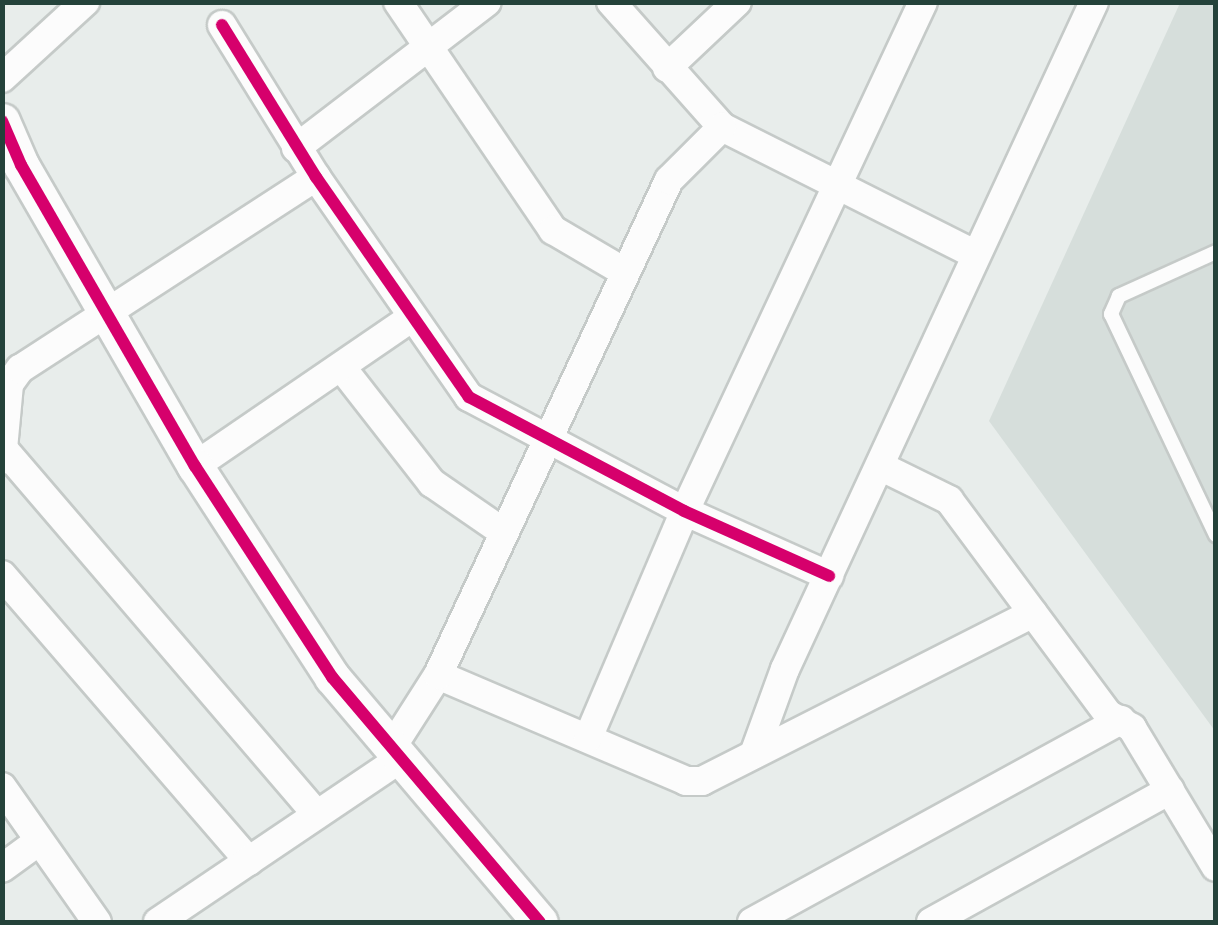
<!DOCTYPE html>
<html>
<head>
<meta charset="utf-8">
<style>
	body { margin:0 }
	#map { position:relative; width:1218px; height:925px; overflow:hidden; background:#e8edeb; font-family:Manrope,sans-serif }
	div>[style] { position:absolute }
	.built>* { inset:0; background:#d6dedb }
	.roads { filter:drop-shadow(2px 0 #c5cac8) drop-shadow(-2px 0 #c5cac8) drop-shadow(0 2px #c5cac8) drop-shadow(0 -2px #c5cac8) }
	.service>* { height:14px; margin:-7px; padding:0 7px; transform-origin:7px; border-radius:7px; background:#fcfcfc }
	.minor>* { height:28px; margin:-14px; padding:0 14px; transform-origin:14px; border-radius:14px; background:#fcfcfc }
	.tertiary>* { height:35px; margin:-17.5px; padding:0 17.5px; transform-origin:17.5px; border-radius:17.5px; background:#fcfcfc }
	.cycleway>* { height:12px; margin:-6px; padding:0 6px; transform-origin:6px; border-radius:6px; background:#d6006c }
	span { translate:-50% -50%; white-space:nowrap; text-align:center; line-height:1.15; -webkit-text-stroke:9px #f7fbf9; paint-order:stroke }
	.frame { position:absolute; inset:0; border:5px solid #24423a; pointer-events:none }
</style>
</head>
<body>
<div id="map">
	<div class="built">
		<i style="clip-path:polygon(1180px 3px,1215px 3px,1215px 731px,989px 421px)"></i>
	</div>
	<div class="roads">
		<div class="service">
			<i style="left:1216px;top:252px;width:107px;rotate:155.6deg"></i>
			<i style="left:1119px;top:296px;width:20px;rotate:114deg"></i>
			<i style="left:1111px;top:314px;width:245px;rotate:64.6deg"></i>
		</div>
		<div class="minor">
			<i style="left:398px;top:2px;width:276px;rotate:55.8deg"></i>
			<i style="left:553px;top:230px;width:81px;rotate:30.4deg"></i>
			<i style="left:611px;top:2px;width:167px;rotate:48.4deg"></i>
			<i style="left:722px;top:127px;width:284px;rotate:26.7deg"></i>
			<i style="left:222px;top:25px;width:179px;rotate:58.3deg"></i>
			<i style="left:316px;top:177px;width:268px;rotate:55.2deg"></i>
			<i style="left:469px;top:397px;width:243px;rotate:27.9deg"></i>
			<i style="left:684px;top:511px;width:159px;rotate:24.1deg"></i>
			<i style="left:667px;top:68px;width:96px;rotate:-43.3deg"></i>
			<i style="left:2px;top:78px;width:113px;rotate:-42.5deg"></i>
			<i style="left:296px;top:148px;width:240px;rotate:-37.4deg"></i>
			<i style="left:342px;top:368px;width:146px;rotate:52deg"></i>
			<i style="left:432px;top:483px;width:86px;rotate:34.6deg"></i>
			<i style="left:7px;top:453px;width:474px;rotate:49.4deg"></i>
			<i style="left:2px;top:460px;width:76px;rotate:-84.7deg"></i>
			<i style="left:9px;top:384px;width:19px;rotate:-54deg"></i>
			<i style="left:20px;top:369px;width:353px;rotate:-33deg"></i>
			<i style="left:195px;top:466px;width:262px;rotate:-34.4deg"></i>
			<i style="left:880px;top:466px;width:77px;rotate:26.2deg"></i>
			<i style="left:949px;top:500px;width:267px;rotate:53.4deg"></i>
			<i style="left:1108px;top:714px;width:28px;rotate:30deg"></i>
			<i style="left:1132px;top:728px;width:162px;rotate:58.9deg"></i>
			<i style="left:2px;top:575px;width:378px;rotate:49.2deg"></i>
			<i style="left:438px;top:675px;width:270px;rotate:23.1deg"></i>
			<i style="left:686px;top:781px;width:16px"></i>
			<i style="left:702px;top:781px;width:371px;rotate:-26.9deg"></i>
			<i style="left:588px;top:738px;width:254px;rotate:-66.9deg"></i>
			<i style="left:688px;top:504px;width:554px;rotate:-64.91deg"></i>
			<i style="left:392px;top:747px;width:85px;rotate:-57.4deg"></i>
			<i style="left:438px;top:675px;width:546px;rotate:-64.98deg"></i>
			<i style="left:669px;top:180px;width:75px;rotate:-45deg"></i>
			<i style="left:754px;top:754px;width:90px;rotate:-70deg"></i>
			<i style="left:785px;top:669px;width:735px;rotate:-65.14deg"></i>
			<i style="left:2px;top:787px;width:165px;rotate:54.9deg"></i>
			<i style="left:2px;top:868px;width:46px;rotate:-36.1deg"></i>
			<i style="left:158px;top:922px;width:293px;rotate:-34deg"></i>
			<i style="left:752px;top:922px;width:421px;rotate:-28.7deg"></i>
			<i style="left:931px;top:922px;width:273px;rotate:-28.9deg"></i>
		</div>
		<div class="tertiary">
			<i style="left:2px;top:121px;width:48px;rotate:66.6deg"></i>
			<i style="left:21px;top:165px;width:348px;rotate:60deg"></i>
			<i style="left:195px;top:466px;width:252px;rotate:57deg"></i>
			<i style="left:332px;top:677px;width:321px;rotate:49.7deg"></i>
		</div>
	</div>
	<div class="cycleway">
		<i style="left:222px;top:25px;width:179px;rotate:58.3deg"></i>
		<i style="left:316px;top:177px;width:268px;rotate:55.2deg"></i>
		<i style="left:469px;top:397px;width:243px;rotate:27.9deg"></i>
		<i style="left:684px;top:511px;width:159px;rotate:24.1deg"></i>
		<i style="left:2px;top:121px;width:48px;rotate:66.6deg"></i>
		<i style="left:21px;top:165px;width:348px;rotate:60deg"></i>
		<i style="left:195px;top:466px;width:252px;rotate:57deg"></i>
		<i style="left:332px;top:677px;width:321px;rotate:49.7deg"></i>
	</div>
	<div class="frame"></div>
</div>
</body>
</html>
